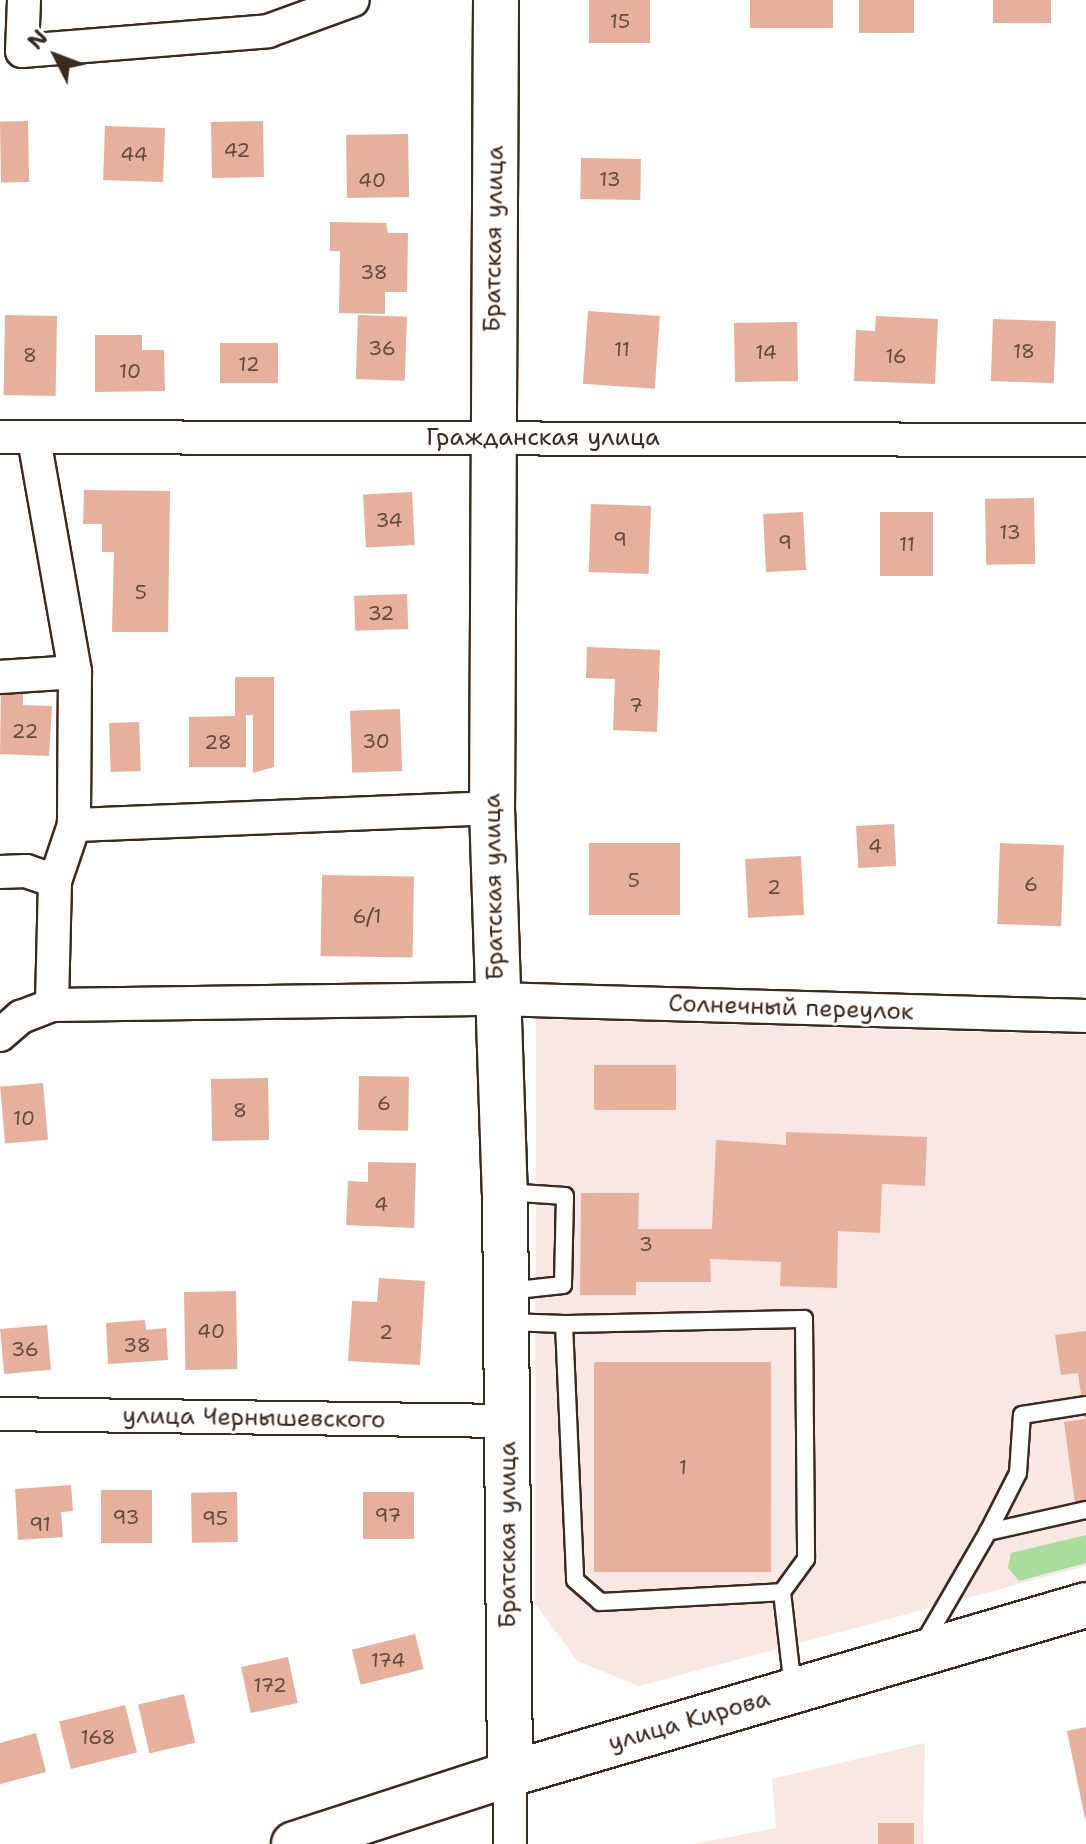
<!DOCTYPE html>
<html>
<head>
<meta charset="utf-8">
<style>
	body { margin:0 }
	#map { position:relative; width:1086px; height:1844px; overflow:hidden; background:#fff; font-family:"Shantell Sans",sans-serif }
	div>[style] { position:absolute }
	.built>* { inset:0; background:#f8e7e2 }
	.green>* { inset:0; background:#aadc9d }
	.building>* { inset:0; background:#e7b09d; transform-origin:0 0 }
	.roads { filter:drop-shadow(2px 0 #3b2a1e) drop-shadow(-2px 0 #3b2a1e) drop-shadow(0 2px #3b2a1e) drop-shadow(0 -2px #3b2a1e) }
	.service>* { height:16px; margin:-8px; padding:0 8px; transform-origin:8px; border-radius:8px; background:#fff }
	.minor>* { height:32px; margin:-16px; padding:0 16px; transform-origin:16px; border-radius:16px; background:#fff }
	.secondary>* { height:44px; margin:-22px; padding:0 22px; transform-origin:22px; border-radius:22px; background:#fff }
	span { translate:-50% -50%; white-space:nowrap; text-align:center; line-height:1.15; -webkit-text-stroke:6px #fff; paint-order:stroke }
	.number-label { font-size:20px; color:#664c3e }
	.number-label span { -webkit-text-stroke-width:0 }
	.street-label { font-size:24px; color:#3b2a1e }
	.north { position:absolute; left:16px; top:16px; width:80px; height:80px; -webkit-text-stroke:6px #fff; paint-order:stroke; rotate:312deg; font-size:22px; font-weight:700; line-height:32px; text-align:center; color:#3b2a1e }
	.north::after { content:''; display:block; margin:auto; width:28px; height:36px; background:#3b2a1e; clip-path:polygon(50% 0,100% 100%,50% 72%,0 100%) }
</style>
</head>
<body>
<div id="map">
	<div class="built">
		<i style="clip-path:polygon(536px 1019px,1086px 1035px,1086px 1566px,639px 1686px,577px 1661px,535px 1603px)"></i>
		<i style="clip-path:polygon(925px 1743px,923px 1844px,694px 1844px,776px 1828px,772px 1779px)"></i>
	</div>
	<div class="green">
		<i style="clip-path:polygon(1086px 1535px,1086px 1563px,1019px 1581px,1008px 1568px,1011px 1553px)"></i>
	</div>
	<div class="building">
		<i style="left:589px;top:0;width:61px;height:43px"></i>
		<i style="left:750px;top:0;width:83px;height:28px"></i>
		<i style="left:859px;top:0;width:55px;height:33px"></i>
		<i style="left:993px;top:0;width:58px;height:23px"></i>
		<i style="left:28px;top:121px;width:61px;height:28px;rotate:89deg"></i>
		<i style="left:263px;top:121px;width:56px;height:52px;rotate:89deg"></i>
		<i style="left:105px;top:126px;width:60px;height:54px;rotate:2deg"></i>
		<i style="left:408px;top:134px;width:63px;height:62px;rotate:89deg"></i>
		<i style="left:581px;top:158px;width:60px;height:41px;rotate:1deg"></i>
		<i style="clip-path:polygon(330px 222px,386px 223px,388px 233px,408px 233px,407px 292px,385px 292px,385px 314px,339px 313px,340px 251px,330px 251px)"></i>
		<i style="left:588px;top:311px;width:72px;height:73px;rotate:4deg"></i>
		<i style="left:5px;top:315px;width:52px;height:80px;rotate:1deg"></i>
		<i style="left:358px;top:315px;width:49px;height:64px;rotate:2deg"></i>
		<i style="clip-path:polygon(876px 316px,938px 319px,935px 384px,854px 381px,856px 330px,875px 331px)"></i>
		<i style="left:993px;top:319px;width:63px;height:62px;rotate:2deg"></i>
		<i style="left:797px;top:322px;width:59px;height:63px;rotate:89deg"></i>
		<i style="clip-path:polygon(95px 335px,142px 335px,142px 350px,164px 350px,165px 391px,95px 392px)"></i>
		<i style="left:278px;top:343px;width:40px;height:58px;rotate:90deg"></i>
		<i style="clip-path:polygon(84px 490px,170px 491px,168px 632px,112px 632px,114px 552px,102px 552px,102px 524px,83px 524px)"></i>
		<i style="left:412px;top:492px;width:53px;height:49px;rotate:87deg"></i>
		<i style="left:1034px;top:498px;width:66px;height:49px;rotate:89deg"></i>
		<i style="left:591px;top:504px;width:60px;height:68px;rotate:2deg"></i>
		<i style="left:803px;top:512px;width:58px;height:40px;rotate:87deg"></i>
		<i style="left:880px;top:512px;width:53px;height:64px"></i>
		<i style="left:407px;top:594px;width:35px;height:53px;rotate:88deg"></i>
		<i style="clip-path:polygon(587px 647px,660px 650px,657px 732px,613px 730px,615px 679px,586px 678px)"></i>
		<i style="clip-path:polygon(235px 677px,274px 677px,274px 767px,253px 773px,253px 715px,246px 715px,246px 767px,189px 767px,189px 717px,235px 716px)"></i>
		<i style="clip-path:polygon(1px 690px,23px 691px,23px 705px,52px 706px,49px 756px,0 754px)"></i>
		<i style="left:400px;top:709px;width:62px;height:50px;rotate:88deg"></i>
		<i style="left:139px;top:722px;width:49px;height:30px;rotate:88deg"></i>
		<i style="left:894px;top:824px;width:42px;height:38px;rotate:87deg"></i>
		<i style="left:680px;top:843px;width:72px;height:91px;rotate:90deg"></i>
		<i style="left:1000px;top:843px;width:64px;height:81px;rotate:2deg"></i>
		<i style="left:801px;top:856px;width:59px;height:56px;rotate:87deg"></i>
		<i style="left:322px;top:875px;width:92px;height:81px;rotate:1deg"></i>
		<i style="left:676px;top:1065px;width:45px;height:82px;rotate:90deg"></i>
		<i style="left:359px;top:1076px;width:50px;height:54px;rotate:1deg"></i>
		<i style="left:268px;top:1078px;width:62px;height:57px;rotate:89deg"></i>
		<i style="left:43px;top:1083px;width:57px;height:43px;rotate:85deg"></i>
		<i style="clip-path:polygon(786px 1132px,927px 1137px,925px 1186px,882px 1184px,880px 1233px,838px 1231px,837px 1288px,780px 1286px,781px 1262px,710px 1259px,711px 1282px,636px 1282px,636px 1295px,580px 1295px,581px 1193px,639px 1193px,638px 1229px,712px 1229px,716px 1140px,786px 1145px)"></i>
		<i style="clip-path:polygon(368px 1162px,416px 1163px,414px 1228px,346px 1225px,348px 1181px,368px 1182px)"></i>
		<i style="clip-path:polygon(379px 1278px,425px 1281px,420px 1365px,348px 1361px,352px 1301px,377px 1302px)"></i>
		<i style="left:236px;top:1291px;width:78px;height:52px;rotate:89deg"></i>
		<i style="clip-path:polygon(145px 1320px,146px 1330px,166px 1328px,168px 1360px,108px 1364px,106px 1323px)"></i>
		<i style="left:47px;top:1325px;width:45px;height:47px;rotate:85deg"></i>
		<i style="clip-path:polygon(1086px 1331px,1086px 1417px,1084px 1417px,1078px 1373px,1061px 1375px,1055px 1335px)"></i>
		<i style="left:594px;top:1362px;width:177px;height:210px"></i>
		<i style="clip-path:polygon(1086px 1419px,1086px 1502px,1075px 1503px,1064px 1422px)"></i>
		<i style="clip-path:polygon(71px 1485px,73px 1511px,61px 1512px,63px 1537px,18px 1540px,15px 1489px)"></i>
		<i style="left:152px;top:1490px;width:53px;height:51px;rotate:90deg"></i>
		<i style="left:237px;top:1492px;width:50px;height:46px;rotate:89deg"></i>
		<i style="left:363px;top:1492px;width:51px;height:47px"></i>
		<i style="left:415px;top:1634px;width:36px;height:65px;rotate:76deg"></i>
		<i style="left:288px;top:1657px;width:47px;height:48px;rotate:78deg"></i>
		<i style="left:184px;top:1694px;width:50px;height:47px;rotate:77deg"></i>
		<i style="left:125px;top:1705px;width:49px;height:68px;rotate:76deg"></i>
		<i style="clip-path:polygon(1086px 1727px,1086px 1818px,1085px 1818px,1067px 1731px)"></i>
		<i style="clip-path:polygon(36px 1733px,46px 1772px,0 1784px,0 1743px)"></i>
		<i style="left:878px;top:1823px;width:36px;height:21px"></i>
	</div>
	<div class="roads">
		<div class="service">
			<i style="left:505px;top:1192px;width:60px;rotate:3.8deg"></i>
			<i style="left:565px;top:1196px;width:89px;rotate:91.3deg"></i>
			<i style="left:563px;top:1285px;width:56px;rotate:173.9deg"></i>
			<i style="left:507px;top:1322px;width:57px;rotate:2deg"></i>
			<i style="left:564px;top:1324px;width:256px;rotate:87.5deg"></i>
			<i style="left:575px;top:1580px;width:33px;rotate:41deg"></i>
			<i style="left:600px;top:1602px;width:182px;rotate:-3.1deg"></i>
			<i style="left:782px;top:1592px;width:97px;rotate:83.5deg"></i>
			<i style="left:564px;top:1324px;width:240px;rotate:-1.2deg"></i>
			<i style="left:804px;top:1319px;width:240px;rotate:89.5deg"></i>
			<i style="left:806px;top:1559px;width:41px;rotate:126deg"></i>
			<i style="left:988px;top:1532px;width:66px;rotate:-63deg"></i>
			<i style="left:1018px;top:1473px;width:58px;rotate:-86.1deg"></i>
			<i style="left:1022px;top:1415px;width:65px;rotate:-8.9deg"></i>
			<i style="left:923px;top:1644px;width:129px;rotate:-59.9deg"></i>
			<i style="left:988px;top:1532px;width:100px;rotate:-12.7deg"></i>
		</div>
		<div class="minor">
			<i style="left:24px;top:0;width:51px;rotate:92.2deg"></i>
			<i style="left:22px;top:51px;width:247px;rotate:-4.6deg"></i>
			<i style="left:268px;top:31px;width:90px;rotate:-20deg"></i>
			<i style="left:0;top:437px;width:1086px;rotate:0.16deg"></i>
			<i style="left:34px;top:439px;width:237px;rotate:80deg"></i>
			<i style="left:75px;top:672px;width:153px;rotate:90.4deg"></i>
			<i style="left:74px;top:825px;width:59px;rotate:108.7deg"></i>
			<i style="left:55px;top:881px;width:124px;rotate:91.4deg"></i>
			<i style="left:52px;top:1005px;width:444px;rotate:-0.8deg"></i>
			<i style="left:496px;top:999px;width:590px;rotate:1.65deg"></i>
			<i style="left:0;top:677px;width:75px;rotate:-3.8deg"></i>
			<i style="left:74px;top:825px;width:418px;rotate:-2.3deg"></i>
			<i style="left:0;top:872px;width:26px;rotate:-2deg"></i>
			<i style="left:26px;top:871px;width:31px;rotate:19deg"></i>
			<i style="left:0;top:1035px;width:28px;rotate:-41deg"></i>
			<i style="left:21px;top:1017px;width:33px;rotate:-21deg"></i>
			<i style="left:0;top:1414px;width:508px;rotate:0.79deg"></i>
			<i style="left:510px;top:1774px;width:70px;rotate:90deg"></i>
		</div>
		<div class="secondary">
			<i style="left:496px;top:0;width:808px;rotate:90.28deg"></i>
			<i style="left:492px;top:808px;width:384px;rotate:88.1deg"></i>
			<i style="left:505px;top:1192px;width:582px;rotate:89.51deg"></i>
			<i style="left:294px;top:1844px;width:227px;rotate:-18deg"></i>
			<i style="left:510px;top:1774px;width:600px;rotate:-16.35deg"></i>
		</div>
	</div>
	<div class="number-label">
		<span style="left:620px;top:21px">15</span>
		<span style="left:237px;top:150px">42</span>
		<span style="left:134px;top:154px">44</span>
		<span style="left:610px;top:179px">13</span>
		<span style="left:372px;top:180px">40</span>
		<span style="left:374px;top:272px">38</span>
		<span style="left:382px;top:348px">36</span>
		<span style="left:622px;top:349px">11</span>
		<span style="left:1024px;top:351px">18</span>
		<span style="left:766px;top:352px">14</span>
		<span style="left:30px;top:355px">8</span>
		<span style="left:896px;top:356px">16</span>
		<span style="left:249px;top:364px">12</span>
		<span style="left:130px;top:371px">10</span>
		<span style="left:389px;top:520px">34</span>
		<span style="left:1010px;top:532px">13</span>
		<span style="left:620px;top:539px">9</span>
		<span style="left:785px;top:542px">9</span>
		<span style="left:907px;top:544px">11</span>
		<span style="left:141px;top:592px">5</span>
		<span style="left:381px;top:613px">32</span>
		<span style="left:636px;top:705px">7</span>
		<span style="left:25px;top:731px">22</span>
		<span style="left:376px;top:741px">30</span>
		<span style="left:218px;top:742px">28</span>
		<span style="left:875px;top:846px">4</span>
		<span style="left:634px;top:880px">5</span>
		<span style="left:1031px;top:884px">6</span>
		<span style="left:774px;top:887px">2</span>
		<span style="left:367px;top:916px">6/1</span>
		<span style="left:384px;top:1103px">6</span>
		<span style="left:240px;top:1110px">8</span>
		<span style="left:24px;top:1118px">10</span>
		<span style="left:381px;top:1204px">4</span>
		<span style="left:646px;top:1244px">3</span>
		<span style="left:211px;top:1331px">40</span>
		<span style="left:386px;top:1332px">2</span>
		<span style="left:137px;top:1345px">38</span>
		<span style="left:25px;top:1349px">36</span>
		<span style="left:683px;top:1467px">1</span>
		<span style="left:388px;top:1515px">97</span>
		<span style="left:126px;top:1517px">93</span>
		<span style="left:215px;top:1518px">95</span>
		<span style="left:40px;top:1524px">91</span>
		<span style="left:388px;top:1660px">174</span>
		<span style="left:270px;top:1685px">172</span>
		<span style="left:98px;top:1737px">168</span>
	</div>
	<div class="street-label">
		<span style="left:494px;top:239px;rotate:-89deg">Братская улица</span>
		<span style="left:543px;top:438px">Гражданская улица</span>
		<span style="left:494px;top:887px;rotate:-91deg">Братская улица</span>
		<span style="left:791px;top:1008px;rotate:2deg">Солнечный переулок</span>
		<span style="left:254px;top:1418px;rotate:1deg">улица Чернышевского</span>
		<span style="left:508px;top:1535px;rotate:-90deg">Братская улица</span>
		<span style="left:689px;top:1721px;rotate:-16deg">улица Кирова</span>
	</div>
	<div class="north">N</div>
</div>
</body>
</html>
